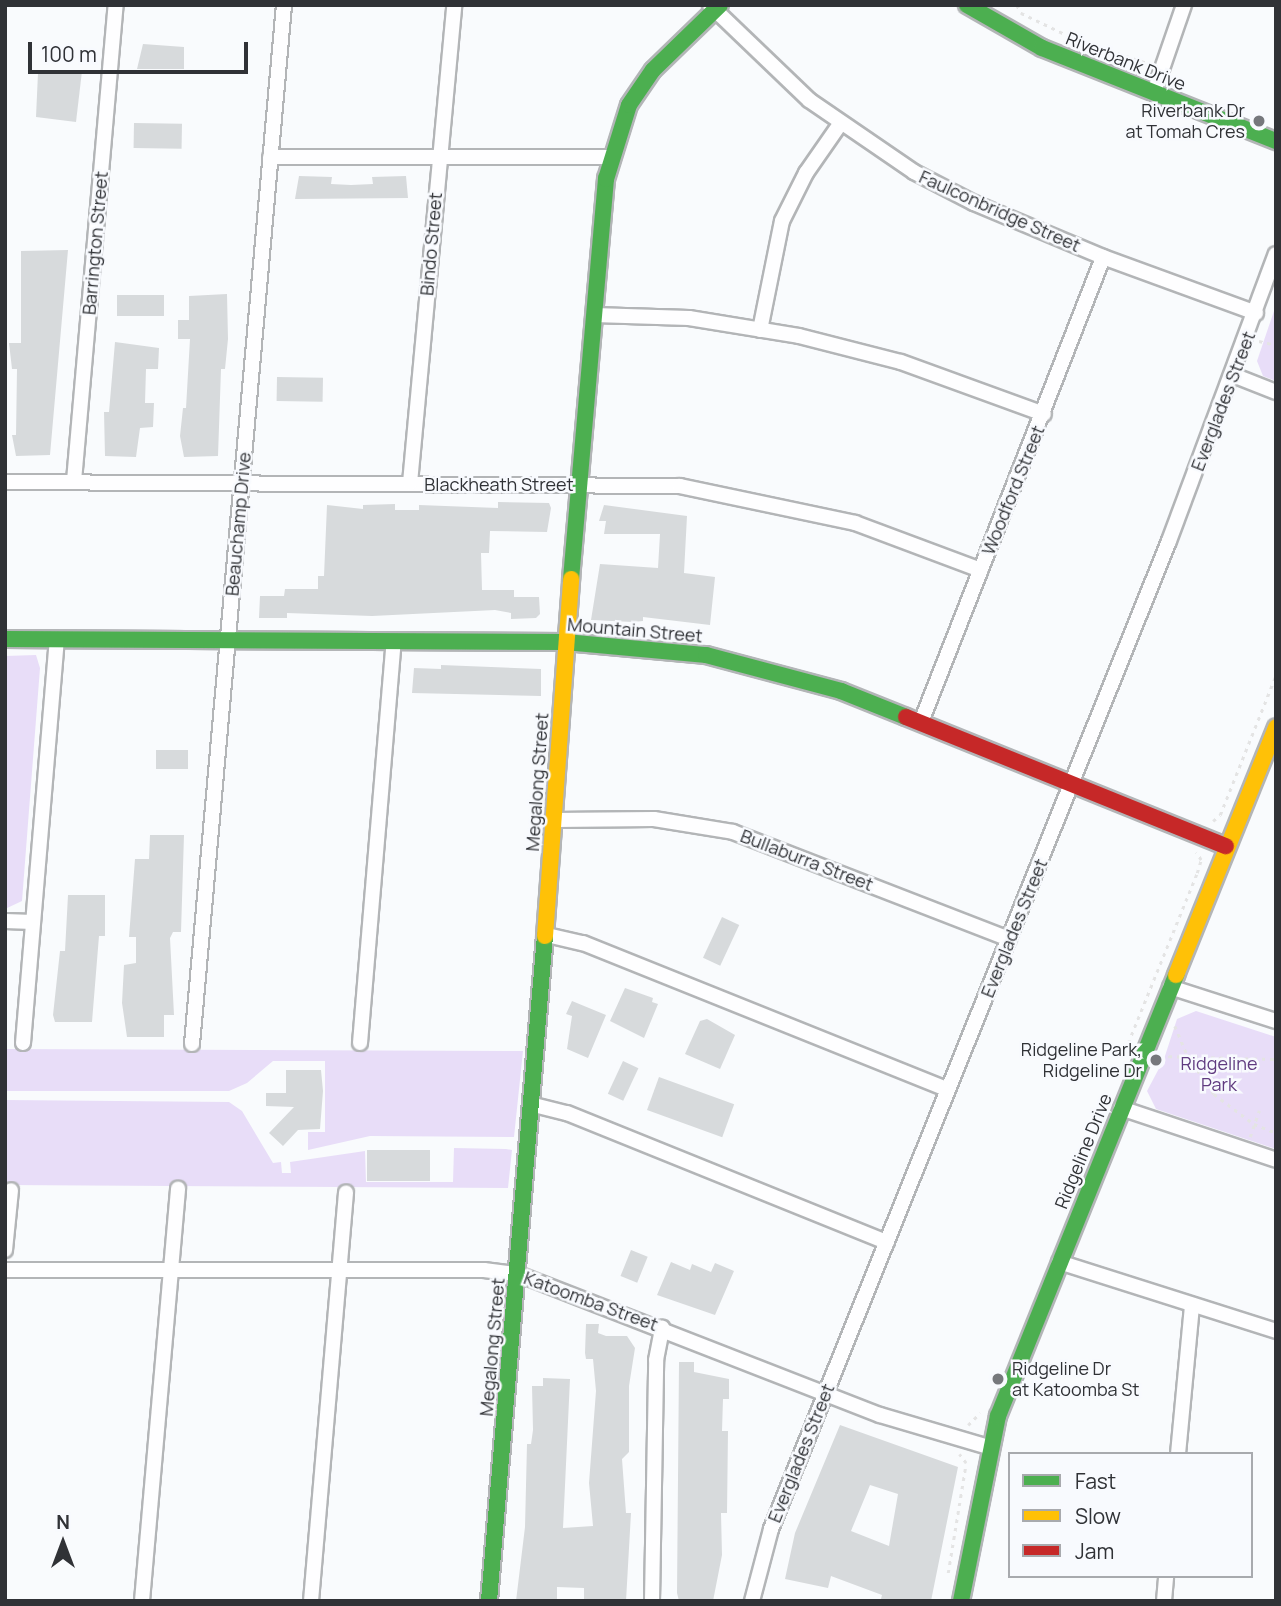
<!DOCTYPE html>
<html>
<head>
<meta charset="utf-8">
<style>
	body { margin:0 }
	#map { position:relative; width:1281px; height:1606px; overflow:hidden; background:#f9fbfd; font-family:Manrope,sans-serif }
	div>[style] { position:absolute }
	.green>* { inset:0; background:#e8ddf8 }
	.building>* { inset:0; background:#d7dadc; transform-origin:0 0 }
	.path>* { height:2.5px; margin-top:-1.25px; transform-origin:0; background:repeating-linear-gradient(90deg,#e4e4e4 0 3.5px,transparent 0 8.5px) }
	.roads { filter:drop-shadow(2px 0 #b3b5b7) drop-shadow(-2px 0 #b3b5b7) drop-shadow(0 2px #b3b5b7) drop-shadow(0 -2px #b3b5b7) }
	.street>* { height:14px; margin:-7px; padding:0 7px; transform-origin:7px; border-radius:7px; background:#fefeff }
	.fast>* { height:16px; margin:-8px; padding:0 8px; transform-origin:8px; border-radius:8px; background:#4caf50 }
	.slow>* { height:16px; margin:-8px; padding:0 8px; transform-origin:8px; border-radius:8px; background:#ffc107 }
	.jam>* { height:16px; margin:-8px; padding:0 8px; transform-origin:8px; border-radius:8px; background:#c62828 }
	.dots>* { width:19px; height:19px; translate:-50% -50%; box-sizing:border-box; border:4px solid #f8fafe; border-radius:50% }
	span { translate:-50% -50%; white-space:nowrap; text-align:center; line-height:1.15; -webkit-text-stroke:5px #f8fafe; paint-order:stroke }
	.street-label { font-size:18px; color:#303236 }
	.poi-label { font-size:18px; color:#303236 }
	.right { translate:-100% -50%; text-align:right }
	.left { translate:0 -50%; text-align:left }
	.park-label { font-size:18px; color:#603b80 }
	.frame { position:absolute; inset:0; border:7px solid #303236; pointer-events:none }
	.legend { position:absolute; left:1008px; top:1452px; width:245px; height:126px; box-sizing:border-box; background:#f8fafe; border:2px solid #a8aaae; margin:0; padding:9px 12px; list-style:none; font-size:21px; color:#303236 }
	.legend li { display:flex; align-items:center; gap:14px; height:35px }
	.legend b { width:35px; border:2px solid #a8aaae }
	.north { position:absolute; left:28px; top:1508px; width:70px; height:70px; -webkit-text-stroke:5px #f8fafe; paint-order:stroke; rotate:0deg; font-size:19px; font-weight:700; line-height:28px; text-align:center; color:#303236 }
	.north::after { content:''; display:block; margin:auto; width:24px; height:32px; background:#303236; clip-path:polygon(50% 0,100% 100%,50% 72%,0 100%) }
	.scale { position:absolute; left:28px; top:42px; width:220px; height:32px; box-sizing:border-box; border:4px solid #303236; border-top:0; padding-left:9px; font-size:21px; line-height:24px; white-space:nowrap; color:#303236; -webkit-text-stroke:5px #f8fafe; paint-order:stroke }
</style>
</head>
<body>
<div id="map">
	<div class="green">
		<i style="clip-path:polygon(1276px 305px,1276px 381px,1263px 376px,1257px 361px)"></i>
		<i style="clip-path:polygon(36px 655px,40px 668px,22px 901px,5px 909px,5px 656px)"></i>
		<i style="clip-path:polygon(1196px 1011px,1276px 1037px,1276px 1149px,1156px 1109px,1147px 1091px,1164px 1059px,1177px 1019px)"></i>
		<i style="clip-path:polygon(5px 1049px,523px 1051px,514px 1137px,370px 1136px,308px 1150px,308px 1132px,325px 1132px,325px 1061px,273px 1061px,247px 1083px,229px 1091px,5px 1091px)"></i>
		<i style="clip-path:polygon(5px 1100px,229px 1102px,242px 1111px,273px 1163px,281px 1162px,282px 1173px,291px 1173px,290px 1162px,365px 1151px,366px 1182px,453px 1182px,454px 1148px,506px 1149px,512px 1150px,508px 1188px,5px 1185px)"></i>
	</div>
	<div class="building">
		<i style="clip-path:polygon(143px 44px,184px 47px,184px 69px,137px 69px)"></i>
		<i style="clip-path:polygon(82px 71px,76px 122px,36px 117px,38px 73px)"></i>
		<i style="left:134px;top:123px;width:48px;height:25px;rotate:1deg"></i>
		<i style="clip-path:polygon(299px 176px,332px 177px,331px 184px,351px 185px,373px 184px,372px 177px,406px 176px,408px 198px,295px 199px)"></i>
		<i style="clip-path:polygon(68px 250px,50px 455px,16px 456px,12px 435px,16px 435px,17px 369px,12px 369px,9px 343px,21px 343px,21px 251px)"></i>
		<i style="clip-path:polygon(227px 294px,228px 339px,225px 369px,221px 369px,218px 456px,184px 457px,180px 436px,183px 408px,186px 408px,190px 339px,178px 339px,178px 320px,189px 320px,189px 296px)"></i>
		<i style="left:117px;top:295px;width:47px;height:21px"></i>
		<i style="clip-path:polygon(115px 342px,159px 348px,158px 369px,146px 369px,145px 403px,154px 403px,153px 427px,140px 428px,136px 457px,105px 456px,104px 412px,109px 412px)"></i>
		<i style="left:277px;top:377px;width:46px;height:24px;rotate:1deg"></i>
		<i style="clip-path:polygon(498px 502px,549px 503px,551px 508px,547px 532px,490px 531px,489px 553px,481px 553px,482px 590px,514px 590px,514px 597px,539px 597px,540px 614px,536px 618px,511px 619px,511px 613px,495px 610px,372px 616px,287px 613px,287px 618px,259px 618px,260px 596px,284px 596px,285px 589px,318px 589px,318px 576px,324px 576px,327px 505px,363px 509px,363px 505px,395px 504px,395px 510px,419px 510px,419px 505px,498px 508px)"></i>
		<i style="clip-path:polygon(604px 505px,687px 516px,684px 573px,715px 577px,710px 625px,643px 617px,643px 621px,633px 622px,591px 620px,600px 564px,658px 568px,660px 534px,604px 534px,606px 521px,599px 521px)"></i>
		<i style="clip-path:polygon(441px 665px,541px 669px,541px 696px,412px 693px,414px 668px,441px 669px)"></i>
		<i style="left:156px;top:750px;width:32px;height:19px"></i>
		<i style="clip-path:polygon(150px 835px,184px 835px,181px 932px,173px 932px,170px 938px,174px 1015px,164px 1015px,164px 1037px,127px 1037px,122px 1003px,124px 965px,136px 963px,136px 937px,129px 937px,135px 859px,149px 859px)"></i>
		<i style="clip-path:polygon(68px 895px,105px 895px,105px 936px,99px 936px,92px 1022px,55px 1022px,53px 1015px,60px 951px,65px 951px)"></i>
		<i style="left:722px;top:917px;width:19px;height:45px;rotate:25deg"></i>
		<i style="clip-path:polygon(625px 988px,653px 998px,652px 1002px,658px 1004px,644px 1038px,610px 1021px)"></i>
		<i style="clip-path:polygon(572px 1001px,606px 1015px,588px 1058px,567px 1049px,572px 1016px,566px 1014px)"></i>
		<i style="clip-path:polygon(707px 1019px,735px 1035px,720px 1069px,685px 1054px,700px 1021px)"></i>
		<i style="left:623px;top:1061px;width:17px;height:36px;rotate:25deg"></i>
		<i style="clip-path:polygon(286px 1070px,321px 1070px,323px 1091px,320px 1129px,298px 1130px,283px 1146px,269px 1133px,294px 1107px,266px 1106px,266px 1093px,286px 1093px)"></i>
		<i style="left:659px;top:1077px;width:80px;height:35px;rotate:20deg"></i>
		<i style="left:367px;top:1150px;width:63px;height:31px"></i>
		<i style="left:631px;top:1250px;width:18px;height:28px;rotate:22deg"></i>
		<i style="clip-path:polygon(671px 1262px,690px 1270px,692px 1264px,711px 1272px,715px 1263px,734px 1271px,715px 1315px,657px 1295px)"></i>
		<i style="clip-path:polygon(586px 1324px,599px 1324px,598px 1333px,606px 1336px,627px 1336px,635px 1348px,629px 1386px,629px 1452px,622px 1459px,626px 1513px,631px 1513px,626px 1601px,584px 1601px,584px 1588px,557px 1587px,557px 1601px,516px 1601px,525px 1527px,527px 1444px,531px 1444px,533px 1430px,532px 1386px,543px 1386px,543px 1378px,570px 1379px,563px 1528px,593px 1526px,589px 1483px,596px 1391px,593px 1359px,586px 1359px,585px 1353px)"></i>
		<i style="clip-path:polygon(679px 1362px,694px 1362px,694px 1372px,729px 1379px,729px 1399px,723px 1399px,722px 1431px,728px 1431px,727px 1513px,721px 1513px,722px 1555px,713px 1601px,679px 1601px,677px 1593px)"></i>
		<i style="clip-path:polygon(evenodd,840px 1425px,958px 1467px,931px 1601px,881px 1599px,882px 1595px,831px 1576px,828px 1588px,785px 1579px,795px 1533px,840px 1425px,870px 1485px,898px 1494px,889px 1546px,851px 1531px,870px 1485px)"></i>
	</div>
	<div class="path">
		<i style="left:1017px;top:5px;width:9px;rotate:63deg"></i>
		<i style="left:1021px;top:13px;width:62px;rotate:25.7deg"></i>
		<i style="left:1077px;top:40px;width:77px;rotate:18.2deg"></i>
		<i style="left:1259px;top:341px;width:17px;rotate:13deg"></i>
		<i style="left:1213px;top:821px;width:9px;rotate:-41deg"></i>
		<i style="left:1220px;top:815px;width:151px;rotate:-68.2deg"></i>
		<i style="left:1175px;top:1026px;width:33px;rotate:67deg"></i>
		<i style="left:1188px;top:1056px;width:46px;rotate:55.6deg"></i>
		<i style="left:1214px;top:1094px;width:50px;rotate:36.9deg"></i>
		<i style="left:1254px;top:1124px;width:24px;rotate:22deg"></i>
		<i style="left:1128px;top:1043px;width:183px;rotate:-67.9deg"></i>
		<i style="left:1197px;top:873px;width:14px;rotate:-73deg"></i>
		<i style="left:1201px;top:860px;width:9px;rotate:-122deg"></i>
		<i style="left:1160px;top:1056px;width:116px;rotate:1.5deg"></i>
		<i style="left:1250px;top:1137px;width:28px;rotate:-71deg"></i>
		<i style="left:968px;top:1425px;width:17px;rotate:-45deg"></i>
		<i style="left:948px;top:1573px;width:111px;rotate:-80.7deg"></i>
		<i style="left:966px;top:1463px;width:11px;rotate:-128deg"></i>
	</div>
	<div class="roads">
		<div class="street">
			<i style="left:710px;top:5px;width:137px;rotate:43.8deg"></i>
			<i style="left:809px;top:100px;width:127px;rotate:34.4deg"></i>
			<i style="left:914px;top:172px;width:68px;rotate:27.3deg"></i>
			<i style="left:974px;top:203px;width:140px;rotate:22.7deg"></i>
			<i style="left:1103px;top:257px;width:163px;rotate:20.1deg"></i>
			<i style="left:1154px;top:92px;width:92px;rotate:-71deg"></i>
			<i style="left:270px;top:157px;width:340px"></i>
			<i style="left:594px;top:315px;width:95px;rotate:1.8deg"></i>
			<i style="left:689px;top:318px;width:111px;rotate:9.3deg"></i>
			<i style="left:799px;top:336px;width:105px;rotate:14.3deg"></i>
			<i style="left:901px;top:362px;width:152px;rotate:20deg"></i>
			<i style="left:760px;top:330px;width:111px;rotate:-78.6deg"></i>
			<i style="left:782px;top:221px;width:54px;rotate:-63.4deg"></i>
			<i style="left:806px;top:173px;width:60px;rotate:-55.2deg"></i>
			<i style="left:1233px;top:375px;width:46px;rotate:21.6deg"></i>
			<i style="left:74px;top:481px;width:478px;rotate:-85deg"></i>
			<i style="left:5px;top:482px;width:675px;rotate:0.34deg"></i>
			<i style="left:680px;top:486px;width:179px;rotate:11.9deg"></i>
			<i style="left:855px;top:523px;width:134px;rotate:20.5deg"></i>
			<i style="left:410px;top:483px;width:480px;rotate:-84.7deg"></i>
			<i style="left:921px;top:722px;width:499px;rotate:-68.6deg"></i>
			<i style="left:555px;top:820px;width:99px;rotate:-0.6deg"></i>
			<i style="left:654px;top:819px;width:80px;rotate:9.3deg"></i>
			<i style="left:733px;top:832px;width:296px;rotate:21.2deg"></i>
			<i style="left:5px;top:921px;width:28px;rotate:2deg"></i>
			<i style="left:547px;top:935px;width:37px;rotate:13deg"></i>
			<i style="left:583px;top:943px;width:393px;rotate:21.9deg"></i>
			<i style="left:1170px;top:987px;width:111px;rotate:17.8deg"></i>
			<i style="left:23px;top:1043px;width:405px;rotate:-85.2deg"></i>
			<i style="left:360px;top:1043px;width:402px;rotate:-85.2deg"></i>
			<i style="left:192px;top:1044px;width:1043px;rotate:-84.94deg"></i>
			<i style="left:534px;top:1105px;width:34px;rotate:14deg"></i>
			<i style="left:567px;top:1113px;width:345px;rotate:22deg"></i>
			<i style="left:1121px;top:1108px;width:163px;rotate:18.5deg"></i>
			<i style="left:5px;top:1250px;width:60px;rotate:-84.3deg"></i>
			<i style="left:1059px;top:1262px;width:228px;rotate:17.6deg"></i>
			<i style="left:5px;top:1270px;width:479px"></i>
			<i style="left:484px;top:1270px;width:34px;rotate:7deg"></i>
			<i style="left:518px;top:1274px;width:388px;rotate:21.3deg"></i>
			<i style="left:880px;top:1415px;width:114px;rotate:16.4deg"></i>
			<i style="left:1178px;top:1454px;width:150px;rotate:-84.6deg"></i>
			<i style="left:142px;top:1601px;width:414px;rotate:-85deg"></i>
			<i style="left:311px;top:1601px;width:410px;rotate:-85.1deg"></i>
			<i style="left:652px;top:1601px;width:241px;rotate:-89deg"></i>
			<i style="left:656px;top:1360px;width:33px;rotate:-79deg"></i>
			<i style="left:752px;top:1601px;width:74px;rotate:-75.2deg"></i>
			<i style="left:771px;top:1529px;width:1065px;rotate:-68.06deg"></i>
			<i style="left:1169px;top:541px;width:306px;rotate:-69.6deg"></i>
			<i style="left:1164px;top:1601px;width:25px;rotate:-85deg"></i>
		</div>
		<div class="fast">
			<i style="left:967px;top:5px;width:86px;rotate:29.8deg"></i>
			<i style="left:1042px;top:48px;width:252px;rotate:21.7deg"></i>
			<i style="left:571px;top:579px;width:402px;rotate:-85deg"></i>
			<i style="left:606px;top:179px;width:77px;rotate:-72.7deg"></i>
			<i style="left:629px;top:105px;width:42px;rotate:-55.6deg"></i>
			<i style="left:653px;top:70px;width:93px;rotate:-44.1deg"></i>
			<i style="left:5px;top:639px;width:560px;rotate:0.31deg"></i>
			<i style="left:565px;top:642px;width:142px;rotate:5.3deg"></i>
			<i style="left:706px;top:655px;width:140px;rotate:14.9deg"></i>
			<i style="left:841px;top:691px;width:70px;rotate:21.8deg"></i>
			<i style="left:489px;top:1601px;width:667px;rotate:-85.19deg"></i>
			<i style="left:961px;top:1601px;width:189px;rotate:-78.7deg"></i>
			<i style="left:998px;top:1416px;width:476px;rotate:-68deg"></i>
		</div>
		<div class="slow">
			<i style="left:545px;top:936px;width:358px;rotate:-85.8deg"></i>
			<i style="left:1176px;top:975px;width:267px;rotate:-68deg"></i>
		</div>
		<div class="jam">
			<i style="left:906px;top:717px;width:345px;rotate:22deg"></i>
		</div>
	</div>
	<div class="dots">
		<i style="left:1259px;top:121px;background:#76787c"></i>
		<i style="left:1156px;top:1060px;background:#76787c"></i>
		<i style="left:998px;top:1379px;background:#76787c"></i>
	</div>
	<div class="street-label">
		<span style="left:1126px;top:61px;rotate:22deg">Riverbank Drive</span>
		<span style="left:1000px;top:211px;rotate:24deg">Faulconbridge Street</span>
		<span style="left:95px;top:243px;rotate:-85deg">Barrington Street</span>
		<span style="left:431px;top:244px;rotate:-85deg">Bindo Street</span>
		<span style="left:1223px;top:401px;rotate:-69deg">Everglades Street</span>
		<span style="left:499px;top:484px">Blackheath Street</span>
		<span style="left:1013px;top:490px;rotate:-68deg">Woodford Street</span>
		<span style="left:238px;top:524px;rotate:-85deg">Beauchamp Drive</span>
		<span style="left:635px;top:630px;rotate:5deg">Mountain Street</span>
		<span style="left:537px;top:782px;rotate:-86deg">Megalong Street</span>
		<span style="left:807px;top:860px;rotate:21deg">Bullaburra Street</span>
		<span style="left:1014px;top:928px;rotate:-68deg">Everglades Street</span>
		<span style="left:1083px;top:1151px;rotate:-68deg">Ridgeline Drive</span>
		<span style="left:591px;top:1301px;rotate:20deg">Katoomba Street</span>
		<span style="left:492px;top:1347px;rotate:-85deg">Megalong Street</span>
		<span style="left:801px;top:1453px;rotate:-68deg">Everglades Street</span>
	</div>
	<div class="poi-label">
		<span class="right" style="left:1245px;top:121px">Riverbank Dr<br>at Tomah Cres</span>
		<span class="right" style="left:1142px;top:1060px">Ridgeline Park,<br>Ridgeline Dr</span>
		<span class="left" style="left:1012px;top:1379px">Ridgeline Dr<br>at Katoomba St</span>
	</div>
	<div class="park-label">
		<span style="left:1219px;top:1074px">Ridgeline<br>Park</span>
	</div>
	<div class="frame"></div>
	<ul class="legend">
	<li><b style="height:9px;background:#4caf50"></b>Fast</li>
	<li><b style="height:9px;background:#ffc107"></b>Slow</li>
	<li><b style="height:9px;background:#c62828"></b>Jam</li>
	</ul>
	<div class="north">N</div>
	<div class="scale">100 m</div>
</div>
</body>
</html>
